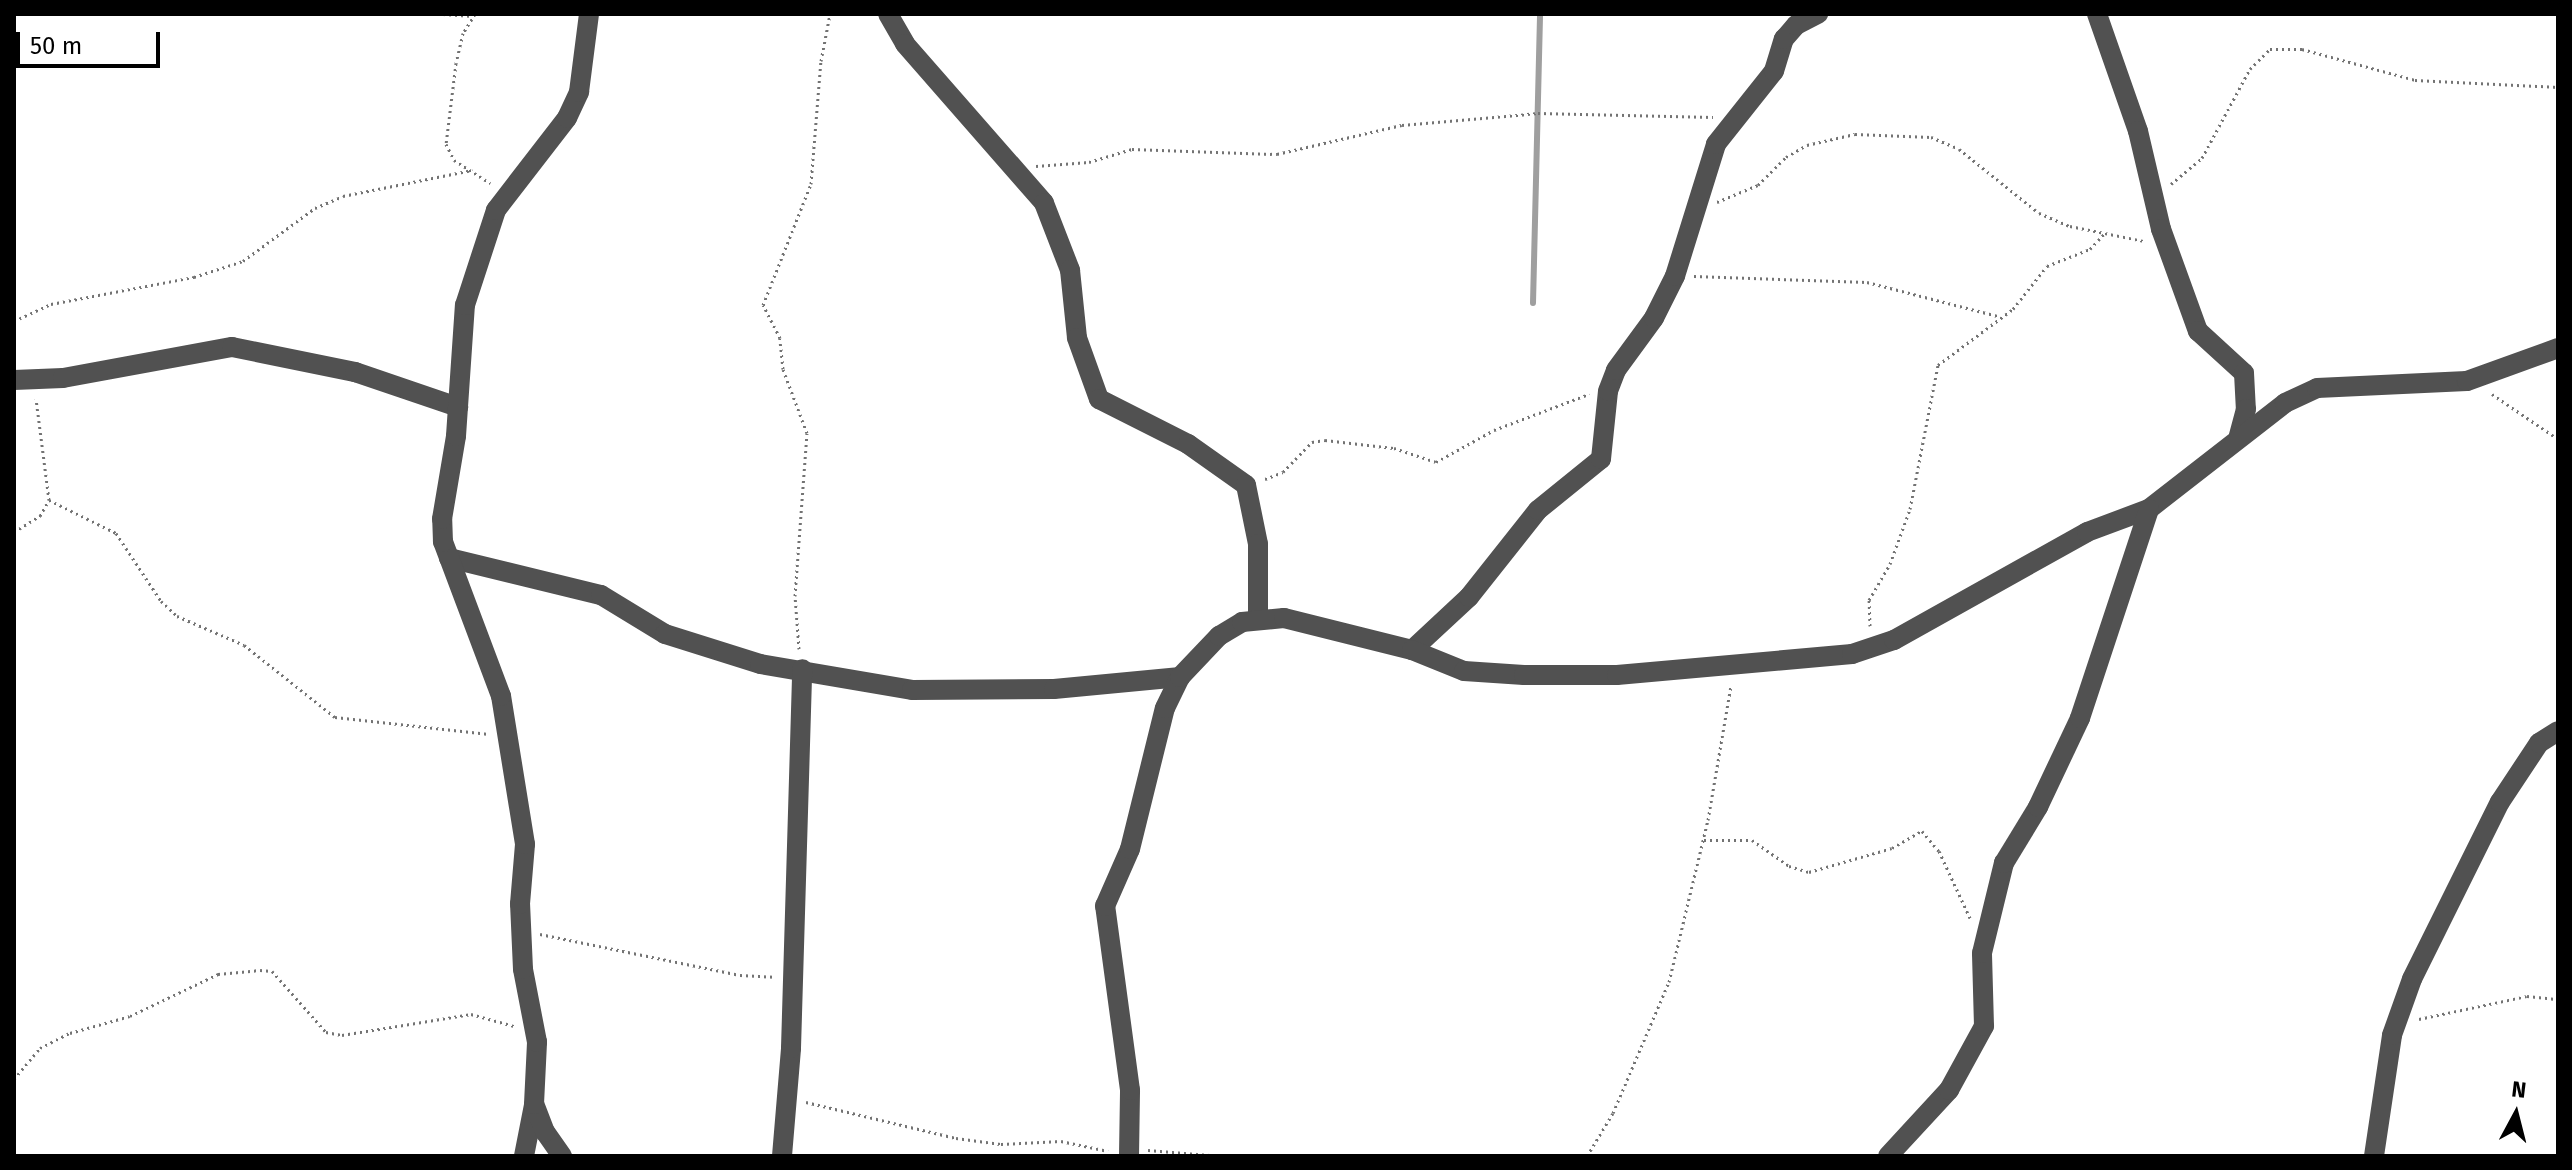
<!DOCTYPE html>
<html>
<head>
<meta charset="utf-8">
<style>
	body { margin:0 }
	#map { position:relative; width:2572px; height:1170px; overflow:hidden; background:#fff; font-family:"Fira Sans",sans-serif }
	div>[style] { position:absolute }
	.stream>* { height:6px; margin:-3px; padding:0 3px; transform-origin:3px; border-radius:3px; background:#9f9f9f }
	.path>* { height:3px; margin-top:-1.5px; transform-origin:0; background:repeating-linear-gradient(90deg,#737373 0 2px,transparent 0 6px) }
	.minor>* { height:20px; margin:-10px; padding:0 10px; transform-origin:10px; border-radius:10px; background:#515151 }
	span { translate:-50% -50%; white-space:nowrap; text-align:center; line-height:1.15; -webkit-text-stroke:7px #fff; paint-order:stroke }
	.frame { position:absolute; inset:0; border:16px solid #000; pointer-events:none }
	.north { position:absolute; left:2476px; top:1074px; width:80px; height:80px; -webkit-text-stroke:6px #fff; paint-order:stroke; rotate:7deg; font-size:22px; font-weight:700; line-height:32px; text-align:center; color:#000 }
	.north::after { content:''; display:block; margin:auto; width:28px; height:36px; background:#000; clip-path:polygon(50% 0,100% 100%,50% 72%,0 100%) }
	.scale { position:absolute; left:16px; top:32px; width:144px; height:36px; box-sizing:border-box; border:4px solid #000; border-top:0; padding-left:10px; font-size:24px; line-height:28px; white-space:nowrap; color:#000; -webkit-text-stroke:6px #fff; paint-order:stroke }
</style>
</head>
<body>
<div id="map">
	<div class="stream">
		<i style="left:1533px;top:303px;width:289px;rotate:-88.6deg"></i>
	</div>
	<div class="path">
		<i style="left:443px;top:14px;width:30px;rotate:4deg"></i>
		<i style="left:475px;top:14px;width:22px;rotate:122deg"></i>
		<i style="left:463px;top:33px;width:31px;rotate:103deg"></i>
		<i style="left:456px;top:63px;width:82px;rotate:97deg"></i>
		<i style="left:446px;top:144px;width:18px;rotate:63deg"></i>
		<i style="left:454px;top:160px;width:43px;rotate:32.6deg"></i>
		<i style="left:1036px;top:166px;width:53px;rotate:-4.3deg"></i>
		<i style="left:1089px;top:162px;width:45px;rotate:-16.8deg"></i>
		<i style="left:1132px;top:149px;width:145px;rotate:2deg"></i>
		<i style="left:1277px;top:154px;width:128px;rotate:-13.1deg"></i>
		<i style="left:1402px;top:125px;width:137px;rotate:-5deg"></i>
		<i style="left:1538px;top:113px;width:175px;rotate:1.3deg"></i>
		<i style="left:2171px;top:184px;width:40px;rotate:-40deg"></i>
		<i style="left:2202px;top:158px;width:101px;rotate:-61.7deg"></i>
		<i style="left:2250px;top:69px;width:28px;rotate:-45deg"></i>
		<i style="left:2270px;top:49px;width:32px"></i>
		<i style="left:2302px;top:49px;width:117px;rotate:15.3deg"></i>
		<i style="left:2415px;top:80px;width:143px;rotate:2.8deg"></i>
		<i style="left:1717px;top:202px;width:44px;rotate:-22.5deg"></i>
		<i style="left:1758px;top:185px;width:40px;rotate:-45deg"></i>
		<i style="left:1786px;top:157px;width:24px;rotate:-30deg"></i>
		<i style="left:1807px;top:145px;width:49px;rotate:-12.9deg"></i>
		<i style="left:1855px;top:134px;width:76px;rotate:2.3deg"></i>
		<i style="left:1931px;top:137px;width:30px;rotate:23deg"></i>
		<i style="left:1959px;top:149px;width:102px;rotate:38.7deg"></i>
		<i style="left:2039px;top:213px;width:34px;rotate:23deg"></i>
		<i style="left:2070px;top:226px;width:76px;rotate:11.5deg"></i>
		<i style="left:1694px;top:276px;width:173px;rotate:2deg"></i>
		<i style="left:1867px;top:282px;width:138px;rotate:14.6deg"></i>
		<i style="left:14px;top:321px;width:41px;rotate:-24.7deg"></i>
		<i style="left:51px;top:304px;width:146px;rotate:-10.7deg"></i>
		<i style="left:194px;top:277px;width:52px;rotate:-18.1deg"></i>
		<i style="left:243px;top:261px;width:89px;rotate:-36.4deg"></i>
		<i style="left:315px;top:208px;width:30px;rotate:-23deg"></i>
		<i style="left:343px;top:196px;width:132px;rotate:-11.4deg"></i>
		<i style="left:2492px;top:394px;width:80px;rotate:34.3deg"></i>
		<i style="left:1265px;top:479px;width:19px;rotate:-21deg"></i>
		<i style="left:1283px;top:472px;width:42px;rotate:-46deg"></i>
		<i style="left:1312px;top:442px;width:13px;rotate:-9deg"></i>
		<i style="left:1325px;top:440px;width:69px;rotate:6.6deg"></i>
		<i style="left:1394px;top:448px;width:44px;rotate:18.4deg"></i>
		<i style="left:1436px;top:462px;width:66px;rotate:-28.9deg"></i>
		<i style="left:1494px;top:430px;width:102px;rotate:-20.8deg"></i>
		<i style="left:49px;top:500px;width:75px;rotate:26.2deg"></i>
		<i style="left:116px;top:533px;width:82px;rotate:56.5deg"></i>
		<i style="left:161px;top:601px;width:22px;rotate:43deg"></i>
		<i style="left:177px;top:616px;width:73px;rotate:23.4deg"></i>
		<i style="left:244px;top:645px;width:116px;rotate:38.4deg"></i>
		<i style="left:335px;top:717px;width:155px;rotate:6.3deg"></i>
		<i style="left:14px;top:532px;width:31px;rotate:-32deg"></i>
		<i style="left:40px;top:516px;width:18px;rotate:-61deg"></i>
		<i style="left:49px;top:500px;width:102px;rotate:-97.3deg"></i>
		<i style="left:1870px;top:626px;width:26px;rotate:-92deg"></i>
		<i style="left:1869px;top:600px;width:42px;rotate:-59.7deg"></i>
		<i style="left:1890px;top:564px;width:59px;rotate:-70deg"></i>
		<i style="left:1910px;top:509px;width:147px;rotate:-79deg"></i>
		<i style="left:1938px;top:365px;width:94px;rotate:-36.7deg"></i>
		<i style="left:2013px;top:309px;width:55px;rotate:-51.7deg"></i>
		<i style="left:2047px;top:266px;width:46px;rotate:-21.6deg"></i>
		<i style="left:2090px;top:249px;width:23px;rotate:-47deg"></i>
		<i style="left:799px;top:649px;width:53px;rotate:-94.3deg"></i>
		<i style="left:795px;top:596px;width:163px;rotate:-85.8deg"></i>
		<i style="left:807px;top:433px;width:68px;rotate:-110.6deg"></i>
		<i style="left:783px;top:369px;width:31px;rotate:-96deg"></i>
		<i style="left:780px;top:338px;width:37px;rotate:-117deg"></i>
		<i style="left:763px;top:305px;width:130px;rotate:-68.4deg"></i>
		<i style="left:811px;top:184px;width:123px;rotate:-85.4deg"></i>
		<i style="left:821px;top:61px;width:48px;rotate:-79.2deg"></i>
		<i style="left:1704px;top:840px;width:48px"></i>
		<i style="left:1752px;top:840px;width:45px;rotate:35.1deg"></i>
		<i style="left:1789px;top:866px;width:21px;rotate:17deg"></i>
		<i style="left:1809px;top:872px;width:86px;rotate:-16.1deg"></i>
		<i style="left:1892px;top:848px;width:34px;rotate:-30deg"></i>
		<i style="left:1922px;top:831px;width:26px;rotate:50deg"></i>
		<i style="left:1939px;top:851px;width:74px;rotate:65.2deg"></i>
		<i style="left:540px;top:934px;width:204px;rotate:11.6deg"></i>
		<i style="left:740px;top:975px;width:35px;rotate:3deg"></i>
		<i style="left:2419px;top:1019px;width:110px;rotate:-12deg"></i>
		<i style="left:2527px;top:996px;width:31px;rotate:6deg"></i>
		<i style="left:14px;top:1079px;width:40px;rotate:-50deg"></i>
		<i style="left:40px;top:1048px;width:34px;rotate:-27deg"></i>
		<i style="left:70px;top:1033px;width:62px;rotate:-15.8deg"></i>
		<i style="left:130px;top:1016px;width:98px;rotate:-25.5deg"></i>
		<i style="left:218px;top:974px;width:42px;rotate:-5.4deg"></i>
		<i style="left:260px;top:970px;width:12px;rotate:5deg"></i>
		<i style="left:272px;top:971px;width:81px;rotate:48.5deg"></i>
		<i style="left:326px;top:1032px;width:16px;rotate:11deg"></i>
		<i style="left:342px;top:1035px;width:131px;rotate:-9.2deg"></i>
		<i style="left:471px;top:1014px;width:45px;rotate:15.6deg"></i>
		<i style="left:806px;top:1102px;width:154px;rotate:13.5deg"></i>
		<i style="left:956px;top:1138px;width:45px;rotate:7.6deg"></i>
		<i style="left:1001px;top:1144px;width:60px;rotate:-2.9deg"></i>
		<i style="left:1061px;top:1141px;width:48px;rotate:12deg"></i>
		<i style="left:1148px;top:1150px;width:74px;rotate:4.6deg"></i>
		<i style="left:1587px;top:1156px;width:50px;rotate:-58.8deg"></i>
		<i style="left:1613px;top:1113px;width:142px;rotate:-66.9deg"></i>
		<i style="left:1669px;top:982px;width:167px;rotate:-76.5deg"></i>
		<i style="left:1708px;top:820px;width:137px;rotate:-80.3deg"></i>
	</div>
	<div class="minor">
		<i style="left:888px;top:14px;width:34px;rotate:60deg"></i>
		<i style="left:905px;top:44px;width:211px;rotate:48.8deg"></i>
		<i style="left:1044px;top:203px;width:72px;rotate:68.8deg"></i>
		<i style="left:1070px;top:270px;width:68px;rotate:84.1deg"></i>
		<i style="left:1077px;top:338px;width:65px;rotate:70.2deg"></i>
		<i style="left:1099px;top:399px;width:100px;rotate:26.8deg"></i>
		<i style="left:1188px;top:444px;width:71px;rotate:35.3deg"></i>
		<i style="left:1246px;top:485px;width:60px;rotate:78.5deg"></i>
		<i style="left:1258px;top:544px;width:74px;rotate:90deg"></i>
		<i style="left:2097px;top:14px;width:124px;rotate:70.7deg"></i>
		<i style="left:2138px;top:131px;width:101px;rotate:76.8deg"></i>
		<i style="left:2161px;top:229px;width:109px;rotate:70.1deg"></i>
		<i style="left:2198px;top:331px;width:62px;rotate:42.4deg"></i>
		<i style="left:2244px;top:373px;width:36px;rotate:87deg"></i>
		<i style="left:2246px;top:409px;width:28px;rotate:105deg"></i>
		<i style="left:14px;top:380px;width:49px;rotate:-2.3deg"></i>
		<i style="left:63px;top:378px;width:172px;rotate:-10.4deg"></i>
		<i style="left:232px;top:347px;width:126px;rotate:11.5deg"></i>
		<i style="left:355px;top:372px;width:109px;rotate:18.8deg"></i>
		<i style="left:449px;top:558px;width:156px;rotate:13.7deg"></i>
		<i style="left:601px;top:595px;width:75px;rotate:31.4deg"></i>
		<i style="left:665px;top:634px;width:100px;rotate:17.5deg"></i>
		<i style="left:760px;top:664px;width:154px;rotate:9.7deg"></i>
		<i style="left:912px;top:690px;width:142px;rotate:-0.4deg"></i>
		<i style="left:1054px;top:689px;width:127px;rotate:-5.4deg"></i>
		<i style="left:1412px;top:650px;width:78px;rotate:-42.9deg"></i>
		<i style="left:1469px;top:597px;width:111px;rotate:-51.6deg"></i>
		<i style="left:1538px;top:510px;width:81px;rotate:-39deg"></i>
		<i style="left:1601px;top:459px;width:68px;rotate:-84.1deg"></i>
		<i style="left:1608px;top:391px;width:22px;rotate:-69deg"></i>
		<i style="left:1616px;top:370px;width:64px;rotate:-53.8deg"></i>
		<i style="left:1654px;top:318px;width:47px;rotate:-63.4deg"></i>
		<i style="left:1675px;top:276px;width:138px;rotate:-72.7deg"></i>
		<i style="left:1716px;top:144px;width:93px;rotate:-51.5deg"></i>
		<i style="left:1774px;top:71px;width:34px;rotate:-73deg"></i>
		<i style="left:1784px;top:39px;width:18px;rotate:-49deg"></i>
		<i style="left:1796px;top:25px;width:25px;rotate:-27deg"></i>
		<i style="left:524px;top:1156px;width:52px;rotate:-78.9deg"></i>
		<i style="left:562px;top:1156px;width:29px;rotate:-125deg"></i>
		<i style="left:545px;top:1132px;width:30px;rotate:-111deg"></i>
		<i style="left:534px;top:1104px;width:62px;rotate:-87.2deg"></i>
		<i style="left:537px;top:1042px;width:74px;rotate:-100.9deg"></i>
		<i style="left:523px;top:969px;width:65px;rotate:-92.6deg"></i>
		<i style="left:520px;top:904px;width:60px;rotate:-85.2deg"></i>
		<i style="left:525px;top:844px;width:150px;rotate:-99.2deg"></i>
		<i style="left:501px;top:696px;width:165px;rotate:-110.6deg"></i>
		<i style="left:443px;top:542px;width:23px;rotate:-92deg"></i>
		<i style="left:442px;top:519px;width:84px;rotate:-80.4deg"></i>
		<i style="left:456px;top:436px;width:131px;rotate:-86.1deg"></i>
		<i style="left:465px;top:305px;width:100px;rotate:-71.9deg"></i>
		<i style="left:496px;top:210px;width:116px;rotate:-52.3deg"></i>
		<i style="left:567px;top:118px;width:29px;rotate:-65deg"></i>
		<i style="left:579px;top:92px;width:79px;rotate:-82.7deg"></i>
		<i style="left:782px;top:1156px;width:108px;rotate:-85.2deg"></i>
		<i style="left:791px;top:1048px;width:379px;rotate:-88.3deg"></i>
		<i style="left:1129px;top:1156px;width:66px;rotate:-89.1deg"></i>
		<i style="left:1130px;top:1090px;width:186px;rotate:-97.7deg"></i>
		<i style="left:1105px;top:906px;width:62px;rotate:-66.3deg"></i>
		<i style="left:1130px;top:849px;width:145px;rotate:-76.1deg"></i>
		<i style="left:1165px;top:708px;width:34px;rotate:-64deg"></i>
		<i style="left:1180px;top:677px;width:57px;rotate:-46.4deg"></i>
		<i style="left:1219px;top:636px;width:27px;rotate:-31deg"></i>
		<i style="left:1242px;top:622px;width:42px;rotate:-5.4deg"></i>
		<i style="left:1284px;top:618px;width:132px;rotate:14deg"></i>
		<i style="left:1412px;top:650px;width:56px;rotate:22deg"></i>
		<i style="left:1464px;top:671px;width:60px;rotate:3.8deg"></i>
		<i style="left:1524px;top:675px;width:93px"></i>
		<i style="left:1617px;top:675px;width:236px;rotate:-5.1deg"></i>
		<i style="left:1852px;top:654px;width:44px;rotate:-18.4deg"></i>
		<i style="left:1894px;top:640px;width:221px;rotate:-29.2deg"></i>
		<i style="left:2087px;top:532px;width:66px;rotate:-20.4deg"></i>
		<i style="left:2149px;top:509px;width:172px;rotate:-37.9deg"></i>
		<i style="left:2285px;top:403px;width:35px;rotate:-25deg"></i>
		<i style="left:2317px;top:388px;width:150px;rotate:-2.7deg"></i>
		<i style="left:2467px;top:381px;width:97px;rotate:-19.9deg"></i>
		<i style="left:1888px;top:1156px;width:90px;rotate:-47.3deg"></i>
		<i style="left:1949px;top:1090px;width:73px;rotate:-61.3deg"></i>
		<i style="left:1984px;top:1026px;width:73px;rotate:-91.6deg"></i>
		<i style="left:1982px;top:953px;width:93px;rotate:-76.3deg"></i>
		<i style="left:2004px;top:863px;width:66px;rotate:-58.7deg"></i>
		<i style="left:2038px;top:807px;width:98px;rotate:-64.7deg"></i>
		<i style="left:2080px;top:718px;width:220px;rotate:-71.7deg"></i>
		<i style="left:2374px;top:1156px;width:122px;rotate:-81.5deg"></i>
		<i style="left:2392px;top:1035px;width:59px;rotate:-70.3deg"></i>
		<i style="left:2412px;top:979px;width:198px;rotate:-63.6deg"></i>
		<i style="left:2500px;top:802px;width:71px;rotate:-56.5deg"></i>
		<i style="left:2539px;top:743px;width:22px;rotate:-32deg"></i>
	</div>
	<div class="frame"></div>
	<div class="north">N</div>
	<div class="scale">50 m</div>
</div>
</body>
</html>
